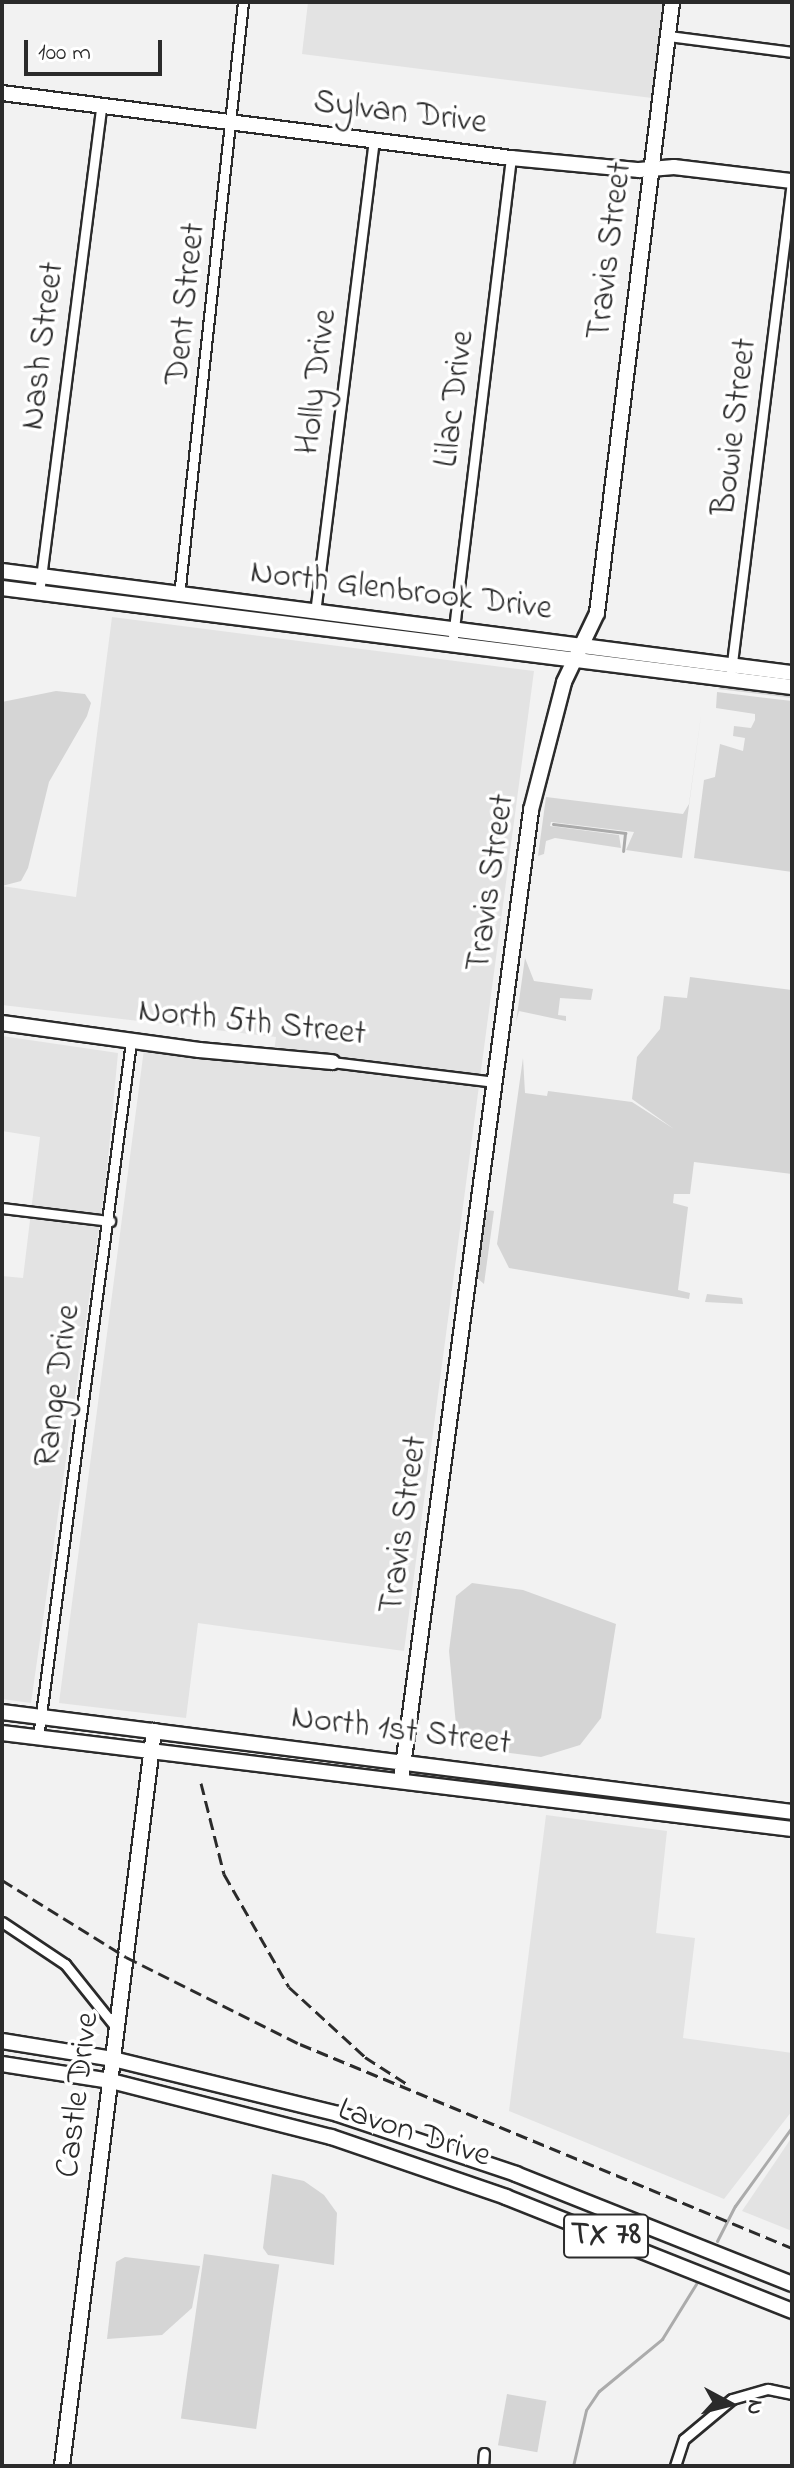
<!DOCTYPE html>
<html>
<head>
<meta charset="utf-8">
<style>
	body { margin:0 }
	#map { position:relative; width:794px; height:2468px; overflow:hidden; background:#f2f2f2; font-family:"Indie Flower",sans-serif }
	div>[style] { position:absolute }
	.built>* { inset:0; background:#e3e3e3 }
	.green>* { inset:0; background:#d5d5d5; transform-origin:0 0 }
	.stream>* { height:3px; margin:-1.5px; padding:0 1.5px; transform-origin:1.5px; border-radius:1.5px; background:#ababab }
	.roads { filter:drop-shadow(2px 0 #2b2b2b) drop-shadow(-2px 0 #2b2b2b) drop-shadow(0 2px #2b2b2b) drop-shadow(0 -2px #2b2b2b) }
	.street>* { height:9px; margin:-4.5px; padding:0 4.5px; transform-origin:4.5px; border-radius:4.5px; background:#fff }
	.secondary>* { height:14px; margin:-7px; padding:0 7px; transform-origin:7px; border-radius:7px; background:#fff }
	.primary>* { height:14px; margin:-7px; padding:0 7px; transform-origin:7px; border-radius:7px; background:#fff }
	.rail>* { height:3px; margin-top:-1.5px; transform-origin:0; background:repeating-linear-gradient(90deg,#2b2b2b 0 12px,transparent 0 18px) }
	span { translate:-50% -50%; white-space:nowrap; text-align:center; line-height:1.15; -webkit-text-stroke:7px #fff; paint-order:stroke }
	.shield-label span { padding:2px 6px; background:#fff; border:2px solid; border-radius:6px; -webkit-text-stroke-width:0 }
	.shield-label { font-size:32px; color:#2b2b2b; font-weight:700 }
	.street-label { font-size:34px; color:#2b2b2b }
	.frame { position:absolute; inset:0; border:4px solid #2b2b2b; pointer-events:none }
	.north { position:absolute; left:690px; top:2364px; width:80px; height:80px; -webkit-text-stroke:6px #fff; paint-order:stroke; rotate:97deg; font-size:22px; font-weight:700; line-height:32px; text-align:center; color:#2b2b2b }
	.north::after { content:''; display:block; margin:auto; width:28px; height:36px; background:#2b2b2b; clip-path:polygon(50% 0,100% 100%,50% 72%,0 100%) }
	.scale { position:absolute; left:24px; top:40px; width:138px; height:36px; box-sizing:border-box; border:4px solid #2b2b2b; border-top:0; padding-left:10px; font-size:24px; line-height:28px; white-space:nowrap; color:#2b2b2b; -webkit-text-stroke:6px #fff; paint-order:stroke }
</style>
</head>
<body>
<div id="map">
	<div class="built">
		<i style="clip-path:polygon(308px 2px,664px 2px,652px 98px,302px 54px)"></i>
		<i style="clip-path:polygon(112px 617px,534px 671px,404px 1651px,198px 1623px,186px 1718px,59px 1703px,144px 1049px,272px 1066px,276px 1037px,2px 1005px,2px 886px,76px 897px)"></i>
		<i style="clip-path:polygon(2px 1036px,118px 1053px,106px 1180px,31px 1703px,2px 1699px,2px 1276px,23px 1278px,40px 1137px,2px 1131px)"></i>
		<i style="clip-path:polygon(546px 1815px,667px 1831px,656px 1933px,695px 1938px,683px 2038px,792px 2053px,792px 2111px,724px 2199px,509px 2111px)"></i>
		<i style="clip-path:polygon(792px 2137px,792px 2231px,742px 2211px)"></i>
	</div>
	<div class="green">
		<i style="clip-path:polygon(723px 685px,792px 693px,792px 698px,718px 689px)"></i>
		<i style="clip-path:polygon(56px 691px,85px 694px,91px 703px,87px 716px,49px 782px,28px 868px,21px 881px,2px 886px,2px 702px)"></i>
		<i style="clip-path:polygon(717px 692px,792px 701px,792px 872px,694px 858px,704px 780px,715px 777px,720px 744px,743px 751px,745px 738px,733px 736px,734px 726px,751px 728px,755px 720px,755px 714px,716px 708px)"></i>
		<i style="clip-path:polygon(703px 701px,682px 858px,626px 850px,634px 832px,551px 822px,550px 826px,619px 835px,621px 848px,555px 838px,546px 841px,544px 854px,538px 856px,546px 797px,683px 814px,689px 804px)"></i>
		<i style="clip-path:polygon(525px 958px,534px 981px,593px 989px,591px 1000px,560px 998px,558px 1015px,566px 1016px,566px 1021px,519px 1011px,516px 1022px)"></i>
		<i style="clip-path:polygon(690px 977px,792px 990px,792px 1174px,694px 1162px,690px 1194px,674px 1194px,673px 1203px,688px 1207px,678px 1290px,690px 1293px,689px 1299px,509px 1268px,497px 1244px,523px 1058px,525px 1093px,547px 1096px,548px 1091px,632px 1102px,674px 1129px,632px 1099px,637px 1057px,660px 1029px,664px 996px,687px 998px)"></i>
		<i style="clip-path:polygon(487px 1210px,494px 1211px,484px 1284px,476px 1277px)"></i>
		<i style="clip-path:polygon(707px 1294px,742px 1298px,743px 1304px,705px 1302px)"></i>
		<i style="clip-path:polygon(472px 1583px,523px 1590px,616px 1624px,601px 1718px,580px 1745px,541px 1757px,458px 1746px,449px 1651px,456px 1596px)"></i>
		<i style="clip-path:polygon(272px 2174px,304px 2181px,324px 2195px,337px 2213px,334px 2265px,268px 2255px,263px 2248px)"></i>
		<i style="left:204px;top:2254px;width:76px;height:166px;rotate:8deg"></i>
		<i style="clip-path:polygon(125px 2257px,200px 2266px,192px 2308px,162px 2335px,107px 2339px,116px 2262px)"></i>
		<i style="left:507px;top:2394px;width:40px;height:52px;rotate:10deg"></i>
	</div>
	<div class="stream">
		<i style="left:553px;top:824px;width:73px;rotate:7.1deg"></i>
		<i style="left:625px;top:833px;width:18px;rotate:96deg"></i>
		<i style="left:717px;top:2241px;width:39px;rotate:-63deg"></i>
		<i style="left:735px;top:2206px;width:97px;rotate:-54.2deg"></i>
		<i style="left:573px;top:2466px;width:57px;rotate:-76.9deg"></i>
		<i style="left:586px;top:2410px;width:23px;rotate:-56deg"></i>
		<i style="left:599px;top:2391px;width:82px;rotate:-39.5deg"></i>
		<i style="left:662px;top:2339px;width:65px;rotate:-58.3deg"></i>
	</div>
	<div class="roads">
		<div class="street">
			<i style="left:669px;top:36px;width:124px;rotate:7.4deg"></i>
			<i style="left:39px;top:593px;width:491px;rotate:-82.7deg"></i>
			<i style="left:179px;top:596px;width:597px;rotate:-83.85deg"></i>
			<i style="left:315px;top:613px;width:476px;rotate:-82.9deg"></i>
			<i style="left:452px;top:645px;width:491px;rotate:-83.1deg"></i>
			<i style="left:731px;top:671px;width:493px;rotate:-82.9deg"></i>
			<i style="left:332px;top:1062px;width:164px;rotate:7deg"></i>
			<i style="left:2px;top:1208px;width:109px;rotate:6.9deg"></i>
			<i style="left:38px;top:1737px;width:701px;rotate:-82.38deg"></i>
			<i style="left:2px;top:1922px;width:76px;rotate:33.7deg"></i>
			<i style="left:65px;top:1964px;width:83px;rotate:51.3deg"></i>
			<i style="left:483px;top:2466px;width:13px;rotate:-86deg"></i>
			<i style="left:675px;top:2466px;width:28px;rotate:-72deg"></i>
			<i style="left:684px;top:2439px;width:62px;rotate:-39.8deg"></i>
			<i style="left:732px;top:2399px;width:37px;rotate:-16deg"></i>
			<i style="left:768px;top:2389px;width:25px;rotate:12deg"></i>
		</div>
		<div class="secondary">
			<i style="left:2px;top:93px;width:513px;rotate:7.28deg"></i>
			<i style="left:511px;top:158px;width:129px;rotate:5.4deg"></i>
			<i style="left:639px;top:170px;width:35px;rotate:-5deg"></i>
			<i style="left:674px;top:167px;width:119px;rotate:6.8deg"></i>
			<i style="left:2px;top:571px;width:797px;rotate:7.36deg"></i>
			<i style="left:2px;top:588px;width:796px;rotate:7.14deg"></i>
			<i style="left:2px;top:1023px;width:199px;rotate:7.8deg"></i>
			<i style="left:199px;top:1050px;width:134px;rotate:5.2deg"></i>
			<i style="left:401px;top:1781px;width:980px;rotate:-82.37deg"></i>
			<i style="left:531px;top:810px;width:132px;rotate:-75.5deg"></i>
			<i style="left:564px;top:682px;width:76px;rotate:-64.4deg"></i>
			<i style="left:597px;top:613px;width:616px;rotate:-83deg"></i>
			<i style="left:62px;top:2466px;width:741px;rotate:-82.87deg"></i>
		</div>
		<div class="primary">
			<i style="left:2px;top:1712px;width:796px;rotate:7.21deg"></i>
			<i style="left:2px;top:1733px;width:796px;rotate:6.93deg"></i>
			<i style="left:2px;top:2041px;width:112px;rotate:9.2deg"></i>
			<i style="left:113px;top:2059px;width:232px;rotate:13.7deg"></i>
			<i style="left:338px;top:2114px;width:188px;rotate:18.6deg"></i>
			<i style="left:516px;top:2174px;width:297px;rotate:21.7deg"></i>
			<i style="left:2px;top:2064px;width:110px;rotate:8.9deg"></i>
			<i style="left:111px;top:2081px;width:227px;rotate:14.3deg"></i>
			<i style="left:331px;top:2137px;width:185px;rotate:18.9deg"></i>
			<i style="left:506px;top:2197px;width:308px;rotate:21.7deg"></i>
		</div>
	</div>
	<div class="rail">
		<i style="left:201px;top:1783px;width:94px;rotate:75.8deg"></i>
		<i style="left:224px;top:1874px;width:130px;rotate:60.1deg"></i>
		<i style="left:289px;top:1987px;width:103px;rotate:42.6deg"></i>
		<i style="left:365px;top:2057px;width:50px;rotate:32.7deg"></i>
		<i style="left:2px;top:1880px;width:146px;rotate:31.8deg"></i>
		<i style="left:126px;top:1957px;width:195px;rotate:26.6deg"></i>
		<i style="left:300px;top:2044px;width:533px;rotate:22.52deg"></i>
	</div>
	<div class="shield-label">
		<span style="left:606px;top:2236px">TX 78</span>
	</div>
	<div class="street-label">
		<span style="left:400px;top:114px;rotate:7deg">Sylvan Drive</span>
		<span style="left:611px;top:251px;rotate:-83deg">Travis Street</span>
		<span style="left:187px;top:304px;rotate:-84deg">Dent Street</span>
		<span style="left:44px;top:346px;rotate:-83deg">Nash Street</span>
		<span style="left:318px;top:382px;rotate:-83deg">Holly Drive</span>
		<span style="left:456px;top:399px;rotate:-83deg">Lilac Drive</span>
		<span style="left:736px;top:427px;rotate:-83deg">Bowie Street</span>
		<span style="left:401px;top:592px;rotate:7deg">North Glenbrook Drive</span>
		<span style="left:492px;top:883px;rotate:-82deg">Travis Street</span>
		<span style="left:252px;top:1024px;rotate:6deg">North 5th Street</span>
		<span style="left:59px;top:1386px;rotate:-82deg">Range Drive</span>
		<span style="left:405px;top:1525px;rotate:-82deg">Travis Street</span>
		<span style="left:401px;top:1732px;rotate:7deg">North 1st Street</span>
		<span style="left:79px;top:2095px;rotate:-83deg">Castle Drive</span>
		<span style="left:414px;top:2134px;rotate:18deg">Lavon Drive</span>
	</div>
	<div class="frame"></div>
	<div class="north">N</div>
	<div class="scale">100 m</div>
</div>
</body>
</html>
